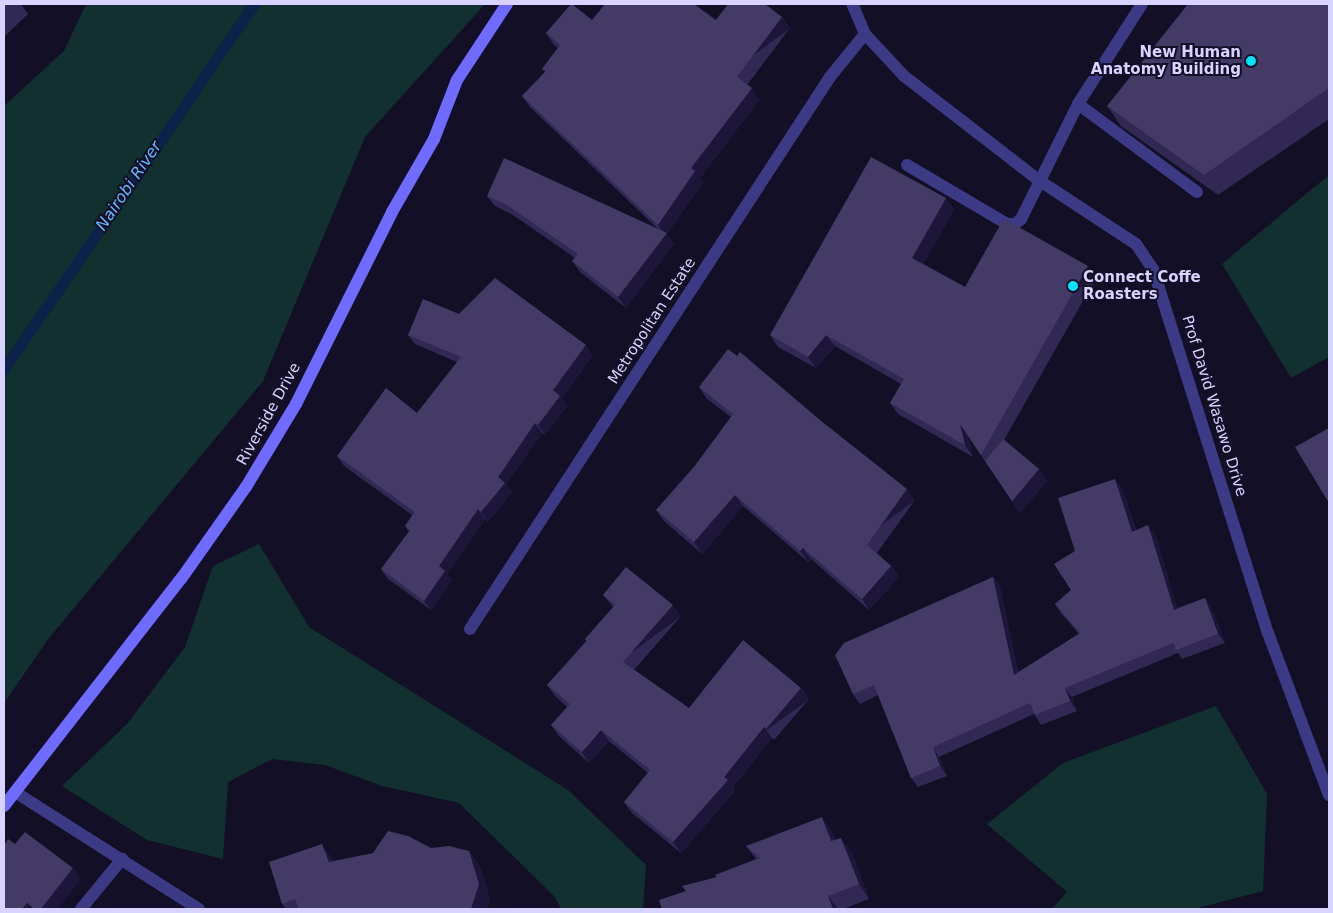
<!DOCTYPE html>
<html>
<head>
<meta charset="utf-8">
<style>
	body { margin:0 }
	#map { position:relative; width:1333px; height:913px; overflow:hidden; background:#130f26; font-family:"DejaVu Sans",sans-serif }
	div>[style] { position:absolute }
	.green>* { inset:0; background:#12302f }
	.stream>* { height:11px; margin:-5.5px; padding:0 5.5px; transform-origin:5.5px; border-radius:5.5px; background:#0c2248 }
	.lane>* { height:12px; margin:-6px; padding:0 6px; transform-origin:6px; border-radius:6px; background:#3d3a85 }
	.street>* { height:12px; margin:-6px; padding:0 6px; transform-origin:6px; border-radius:6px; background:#3d3a85 }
	.secondary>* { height:12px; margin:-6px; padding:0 6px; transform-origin:6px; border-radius:6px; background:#6f6bff }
	.wall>* { inset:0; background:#312854 }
	.shaded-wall>* { inset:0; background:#1d163a; transform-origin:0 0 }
	.building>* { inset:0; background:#433a66 }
	.dots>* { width:14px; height:14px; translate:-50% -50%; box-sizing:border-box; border:2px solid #130f26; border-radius:50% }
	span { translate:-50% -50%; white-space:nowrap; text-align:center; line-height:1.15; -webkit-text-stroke:4px #130f26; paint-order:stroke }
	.poi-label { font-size:15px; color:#d9d4ff; font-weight:700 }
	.right { translate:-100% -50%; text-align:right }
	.left { translate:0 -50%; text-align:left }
	.street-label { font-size:15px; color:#d9d4ff }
	.water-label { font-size:16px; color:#62b6ff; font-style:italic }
	.frame { position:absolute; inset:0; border:5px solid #d9d4ff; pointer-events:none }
</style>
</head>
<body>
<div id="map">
	<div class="green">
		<i style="clip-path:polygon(86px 4px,485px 4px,365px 137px,263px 381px,49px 638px,4px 703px,4px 106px,64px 51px)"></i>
		<i style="clip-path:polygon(1329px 175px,1329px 357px,1291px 378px,1222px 264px)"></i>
		<i style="clip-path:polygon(259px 544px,309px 627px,568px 790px,646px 865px,643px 909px,561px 909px,555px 897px,459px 803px,382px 786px,325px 765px,272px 759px,228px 782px,223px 859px,147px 840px,62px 786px,127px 724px,185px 647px,213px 566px)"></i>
		<i style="clip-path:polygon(1216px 706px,1267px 794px,1263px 891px,1194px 909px,1052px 909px,1067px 892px,987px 824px,1063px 763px)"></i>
	</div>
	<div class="stream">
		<i style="left:4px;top:369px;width:442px;rotate:-55.6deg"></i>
	</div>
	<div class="lane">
		<i style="left:865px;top:34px;width:57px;rotate:47.1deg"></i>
		<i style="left:904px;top:76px;width:172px;rotate:37.7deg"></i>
		<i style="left:1040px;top:181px;width:115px;rotate:33.3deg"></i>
		<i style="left:1136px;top:244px;width:30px;rotate:56deg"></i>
		<i style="left:1153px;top:269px;width:382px;rotate:72.5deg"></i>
		<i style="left:1268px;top:633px;width:173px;rotate:69.4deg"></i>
		<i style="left:1078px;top:104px;width:148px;rotate:36.5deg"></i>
		<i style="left:907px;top:165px;width:116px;rotate:30.5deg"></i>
		<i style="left:1007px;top:224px;width:8px"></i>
		<i style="left:1015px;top:224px;width:8px;rotate:-40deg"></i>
		<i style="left:1021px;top:219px;width:128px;rotate:-63.6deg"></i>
		<i style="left:1078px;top:104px;width:119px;rotate:-57.4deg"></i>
		<i style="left:15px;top:792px;width:218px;rotate:32.5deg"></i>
		<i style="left:81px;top:909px;width:65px;rotate:-50.6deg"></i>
	</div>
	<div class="street">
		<i style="left:470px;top:629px;width:659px;rotate:-56.89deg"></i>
		<i style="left:830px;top:77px;width:55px;rotate:-50.9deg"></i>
		<i style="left:865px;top:34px;width:33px;rotate:-113deg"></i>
	</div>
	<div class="secondary">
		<i style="left:4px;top:806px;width:288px;rotate:-52.1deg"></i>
		<i style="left:181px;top:579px;width:113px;rotate:-54.8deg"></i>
		<i style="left:246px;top:487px;width:97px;rotate:-58.9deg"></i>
		<i style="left:296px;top:404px;width:215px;rotate:-63.4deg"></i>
		<i style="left:392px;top:212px;width:84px;rotate:-60.1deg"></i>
		<i style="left:434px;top:139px;width:63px;rotate:-68.7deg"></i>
		<i style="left:457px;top:80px;width:91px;rotate:-56.7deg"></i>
	</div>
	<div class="wall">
		<i style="clip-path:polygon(4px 4px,21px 4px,28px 14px,4px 37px)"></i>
		<i style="clip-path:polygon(1329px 4px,1329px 119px,1218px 195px,1121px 126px,1107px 106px)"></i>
		<i style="clip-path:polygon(782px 17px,790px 28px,747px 85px,759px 100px,700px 178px,703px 182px,667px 234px,674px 244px,626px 308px,580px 272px,572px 261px,575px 258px,513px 215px,495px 206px,487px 196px,658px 229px,530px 107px,522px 96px,545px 72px,542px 69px,558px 48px,554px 45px,546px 33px,592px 20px,716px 20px)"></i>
		<i style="clip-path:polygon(946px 198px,954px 210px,923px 264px,965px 287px,1088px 266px,1096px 278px,1004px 440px,1039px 469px,1047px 481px,1020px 513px,968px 436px,973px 457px,898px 414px,890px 403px,901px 384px,835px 346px,816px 368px,778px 347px,770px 335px)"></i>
		<i style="clip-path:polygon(459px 314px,593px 355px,562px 398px,567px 406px,545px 435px,542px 433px,506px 484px,512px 492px,488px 522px,485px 519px,447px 574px,452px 580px,431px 610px,388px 579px,381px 569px,409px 532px,405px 526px,412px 515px,344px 466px,337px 456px,417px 413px,457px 362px,415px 344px,408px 335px)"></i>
		<i style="clip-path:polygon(699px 387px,915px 500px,877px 553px,891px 566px,899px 577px,869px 610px,811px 559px,808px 562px,743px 506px,702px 554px,664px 521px,656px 510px,694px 467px,731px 417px,707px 399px)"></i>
		<i style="clip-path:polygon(1122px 488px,1136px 530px,1155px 534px,1177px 608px,1205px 598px,1211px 608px,1225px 643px,1182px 659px,1178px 653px,1072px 697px,1077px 711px,1041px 725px,1034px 714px,939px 757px,947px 776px,918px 787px,911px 778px,878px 695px,860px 704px,853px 694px,993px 577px,1000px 587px,1018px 672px,1079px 634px,1061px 613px,1055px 604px,1071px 590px,1075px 551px)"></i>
		<i style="clip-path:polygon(603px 595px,681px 616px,634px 670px,689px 708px,801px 688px,809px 699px,774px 740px,772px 738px,733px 787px,735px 791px,681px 853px,632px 813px,624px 802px,648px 773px,609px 741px,589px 763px,559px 736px,551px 725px,567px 707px,555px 696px,547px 685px,586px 641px,585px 639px,613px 607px)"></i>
		<i style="clip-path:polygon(833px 833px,835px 840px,852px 853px,869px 899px,843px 909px,662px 909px,686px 891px,716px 877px,715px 875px,756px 859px,746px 846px)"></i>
		<i style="clip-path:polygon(431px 848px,469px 851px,480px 867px,490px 899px,487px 909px,286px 909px,282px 904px,333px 860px,334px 861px)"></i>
	</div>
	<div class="shaded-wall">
		<i style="left:782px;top:17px;width:14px;height:75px;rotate:54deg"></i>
		<i style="clip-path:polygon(752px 88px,759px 100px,700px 178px,703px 182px,667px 234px,674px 244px,626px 308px,618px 297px,665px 235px,658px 225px,691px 168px)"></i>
		<i style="clip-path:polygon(946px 198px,954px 210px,920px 270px,912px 258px)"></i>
		<i style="left:1088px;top:266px;width:14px;height:217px;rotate:56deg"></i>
		<i style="clip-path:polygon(826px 335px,835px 346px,816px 368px,808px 357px)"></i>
		<i style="clip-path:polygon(586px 345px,593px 355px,562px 398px,567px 406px,545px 435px,538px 425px,553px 390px)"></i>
		<i style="clip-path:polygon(535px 423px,542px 433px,506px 484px,512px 492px,488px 522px,481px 512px,498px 477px)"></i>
		<i style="clip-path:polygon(960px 424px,968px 435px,973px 457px,965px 445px)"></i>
		<i style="clip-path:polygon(1039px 469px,1047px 481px,1020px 513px,1012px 501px)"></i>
		<i style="clip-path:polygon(1115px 479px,1122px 488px,1139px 541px,1132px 532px)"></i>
		<i style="left:907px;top:489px;width:14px;height:69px;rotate:54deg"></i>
		<i style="clip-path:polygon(735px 495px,743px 506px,702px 554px,694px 542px)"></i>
		<i style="clip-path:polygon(478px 509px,485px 519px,447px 574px,452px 580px,431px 610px,424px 601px,439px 566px)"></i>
		<i style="clip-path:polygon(1148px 525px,1155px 534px,1181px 619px,1174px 610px)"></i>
		<i style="left:803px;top:548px;width:14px;height:4px;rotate:54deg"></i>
		<i style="clip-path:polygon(891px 566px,899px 577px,869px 610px,862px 599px)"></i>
		<i style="clip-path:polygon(993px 577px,1000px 587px,1020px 684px,1014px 675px)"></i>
		<i style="clip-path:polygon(1205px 598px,1211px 608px,1225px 643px,1218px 634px)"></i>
		<i style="left:673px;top:605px;width:14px;height:76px;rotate:54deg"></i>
		<i style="left:801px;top:688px;width:14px;height:54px;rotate:54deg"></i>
		<i style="clip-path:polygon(1065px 688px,1072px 697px,1077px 711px,1070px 701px)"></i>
		<i style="clip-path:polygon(764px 727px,772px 738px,733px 787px,735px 791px,681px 853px,673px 842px)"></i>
		<i style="clip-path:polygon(601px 730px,609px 741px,589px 763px,582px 752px)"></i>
		<i style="clip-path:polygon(933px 747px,939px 757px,947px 776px,940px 766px)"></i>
		<i style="clip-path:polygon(822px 817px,833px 833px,842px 857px,831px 841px)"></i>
		<i style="clip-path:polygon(841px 838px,852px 853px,869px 899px,859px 884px)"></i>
		<i style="clip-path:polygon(322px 844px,333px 860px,340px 878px,329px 862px)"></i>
		<i style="clip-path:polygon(469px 851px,480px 867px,490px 899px,487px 909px,471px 909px)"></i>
		<i style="clip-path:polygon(73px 868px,81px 879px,58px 909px,41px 909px)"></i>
		<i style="clip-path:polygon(828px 896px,838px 909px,833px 909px)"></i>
		<i style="clip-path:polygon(27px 903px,31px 909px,22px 909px)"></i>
	</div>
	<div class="building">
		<i style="clip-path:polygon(571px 4px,572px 4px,592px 20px,605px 4px,694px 4px,716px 20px,728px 4px,765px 4px,782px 17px,737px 77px,752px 88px,691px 168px,695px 171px,658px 225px,522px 96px,546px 71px,542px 69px,560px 45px,546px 33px)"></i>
		<i style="clip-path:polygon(1188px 4px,1329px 4px,1329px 88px,1204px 175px,1107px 106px)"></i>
		<i style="clip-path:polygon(871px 157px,946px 198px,912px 258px,965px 287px,1003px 220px,1006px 220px,1088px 266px,981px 455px,960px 424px,965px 445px,890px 403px,904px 379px,826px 335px,808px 357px,770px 335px)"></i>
		<i style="clip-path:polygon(504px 158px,667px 233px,618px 297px,572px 261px,578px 254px,505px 204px,487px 196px)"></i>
		<i style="clip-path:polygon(495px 278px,586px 345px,553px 390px,560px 396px,538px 425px,535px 423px,498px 477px,505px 483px,481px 512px,478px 509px,439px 566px,445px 571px,424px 601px,381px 569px,410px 530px,405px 526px,415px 512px,337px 456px,386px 388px,417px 413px,461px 357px,408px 335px,423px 299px,459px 314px)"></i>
		<i style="clip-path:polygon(728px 349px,737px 356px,740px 352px,820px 420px,907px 489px,867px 545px,891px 566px,862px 599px,803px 548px,800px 551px,735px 495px,694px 542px,656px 510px,694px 467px,733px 414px,699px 387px)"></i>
		<i style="clip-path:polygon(1329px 428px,1329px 503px,1295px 447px)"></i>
		<i style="clip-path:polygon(1003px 439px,1039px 469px,1012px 501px,985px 461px)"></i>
		<i style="clip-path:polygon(1115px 479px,1132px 532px,1148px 525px,1174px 610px,1205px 598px,1218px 634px,1176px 650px,1173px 643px,1065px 688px,1070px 701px,1035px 715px,1030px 703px,933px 747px,940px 766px,911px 778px,874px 685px,853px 694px,835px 655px,844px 643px,993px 577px,1014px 675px,1080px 633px,1055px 604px,1071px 590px,1054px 564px,1075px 551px,1058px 498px)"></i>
		<i style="clip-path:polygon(626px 567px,673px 605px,623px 662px,689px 708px,743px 640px,801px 688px,766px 729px,764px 727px,724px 777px,728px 780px,673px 842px,624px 802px,650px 770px,601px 730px,582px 752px,551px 725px,570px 704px,547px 685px,587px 641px,585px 639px,615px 605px,603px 595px)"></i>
		<i style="clip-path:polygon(822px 817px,831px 841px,841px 838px,859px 884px,828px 896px,833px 909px,662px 909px,659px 900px,686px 891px,682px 886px,717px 877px,715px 875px,760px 858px,746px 846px)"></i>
		<i style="clip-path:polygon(388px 831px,408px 836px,431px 848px,449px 846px,469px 851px,479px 884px,471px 909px,299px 909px,295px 899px,282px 904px,269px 862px,322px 844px,329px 862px,373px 853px)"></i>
		<i style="clip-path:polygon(25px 832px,73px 868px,41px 909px,34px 909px,27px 903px,22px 909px,4px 909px,4px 845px,8px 839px,15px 844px)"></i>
	</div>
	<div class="dots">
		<i style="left:1251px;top:61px;background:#00e5ff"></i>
		<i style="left:1073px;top:286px;background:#00e5ff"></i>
	</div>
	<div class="poi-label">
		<span class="right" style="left:1241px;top:61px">New Human<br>Anatomy Building</span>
		<span class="left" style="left:1083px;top:286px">Connect Coffe<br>Roasters</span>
	</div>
	<div class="street-label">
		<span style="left:652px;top:321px;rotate:-57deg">Metropolitan Estate</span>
		<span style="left:1214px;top:406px;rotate:73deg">Prof David Wasawo Drive</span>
		<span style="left:269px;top:414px;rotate:-61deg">Riverside Drive</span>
	</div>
	<div class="water-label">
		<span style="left:129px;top:186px;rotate:-56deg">Nairobi River</span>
	</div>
	<div class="frame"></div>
</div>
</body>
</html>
